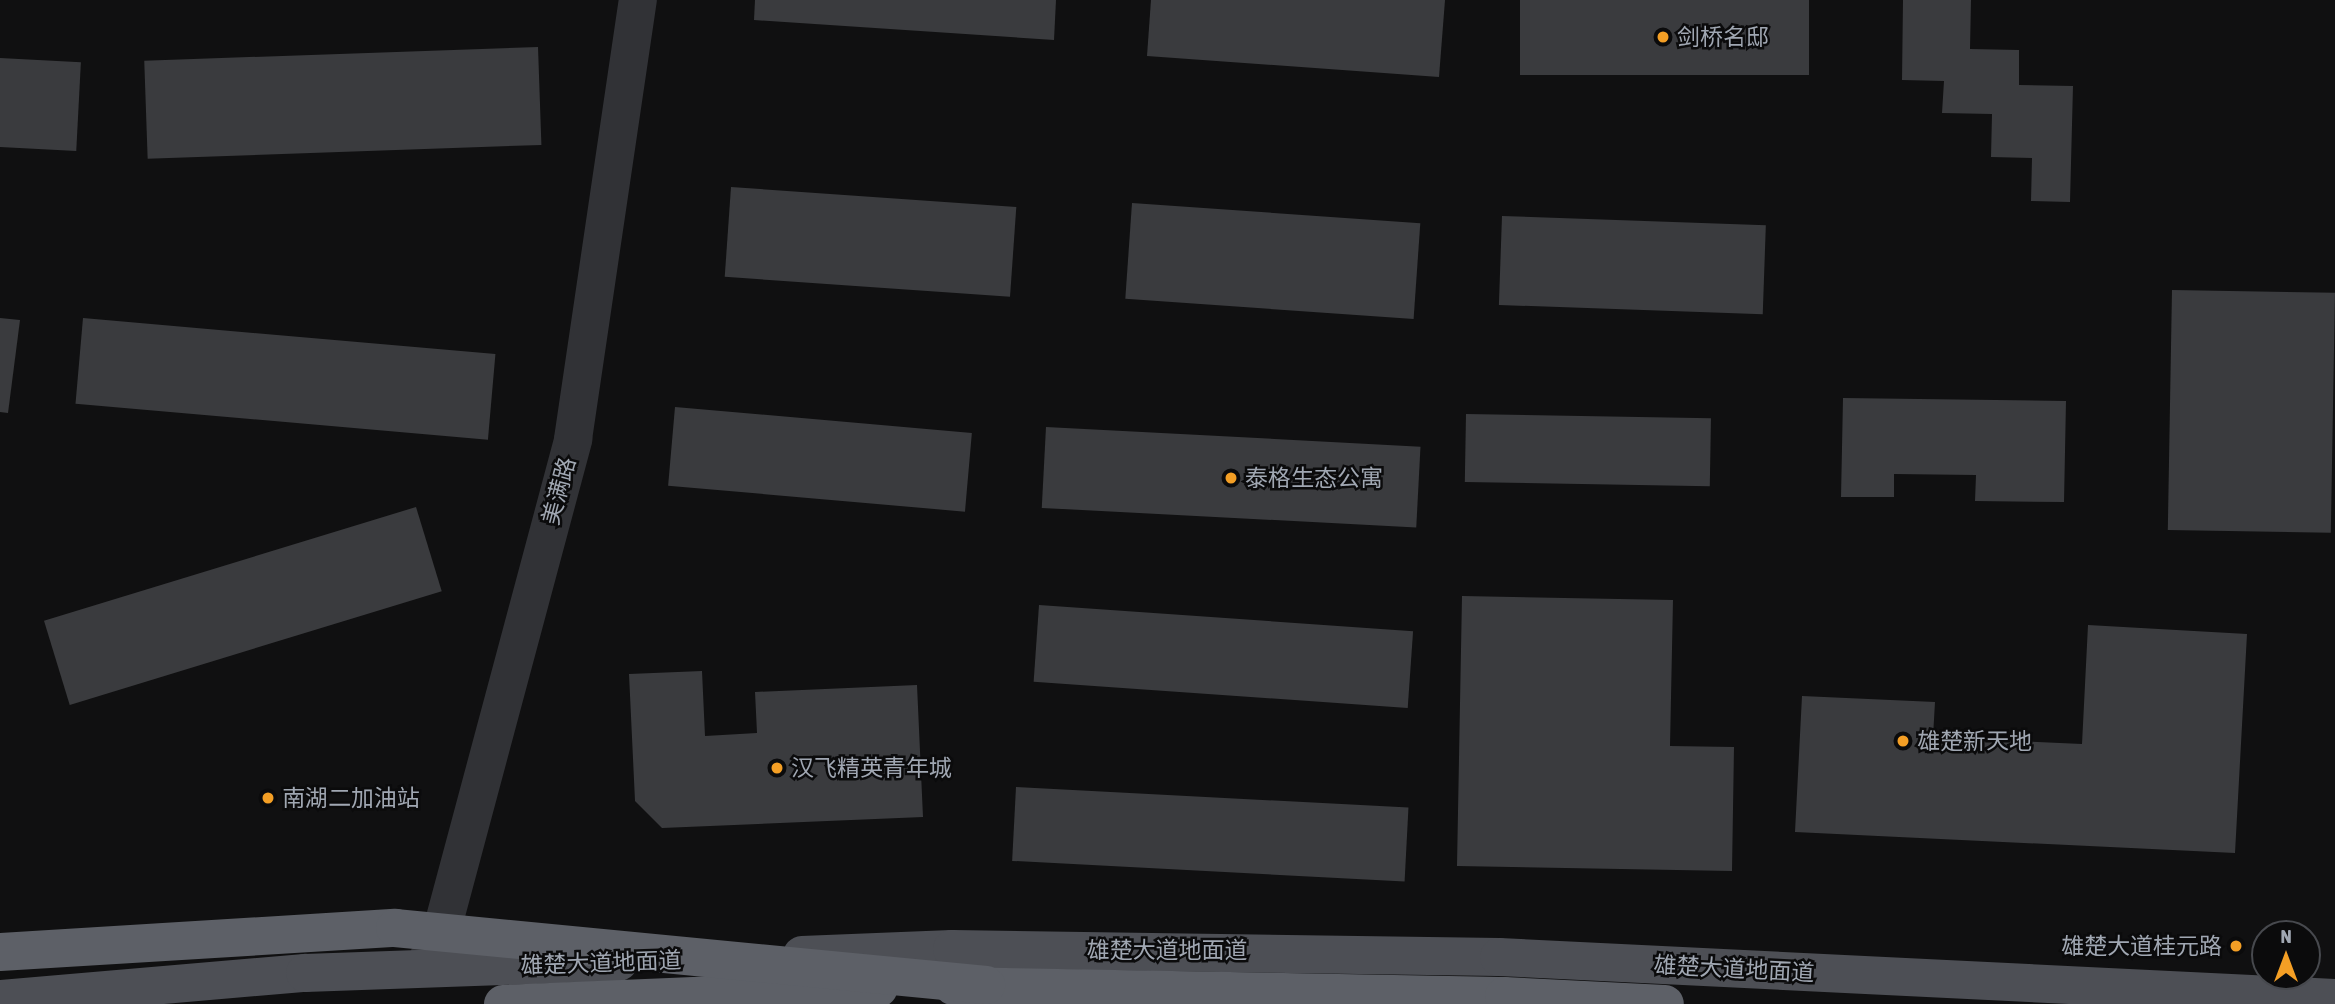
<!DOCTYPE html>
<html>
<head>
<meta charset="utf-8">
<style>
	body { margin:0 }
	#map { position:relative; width:2335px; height:1004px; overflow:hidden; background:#101011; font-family:"Asap Condensed","Noto Sans SC",sans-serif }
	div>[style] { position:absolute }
	.building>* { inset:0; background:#3a3b3e; transform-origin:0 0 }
	.minor>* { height:38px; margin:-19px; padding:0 19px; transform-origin:19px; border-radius:19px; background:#313236 }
	.major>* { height:38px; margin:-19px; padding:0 19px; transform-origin:19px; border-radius:19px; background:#4d4f55 }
	.highway>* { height:38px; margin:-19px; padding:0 19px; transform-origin:19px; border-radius:19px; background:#5d6067 }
	.highway-bridge>* { height:38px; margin:-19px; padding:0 19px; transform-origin:19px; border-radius:19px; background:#5d6067 }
	.dots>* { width:19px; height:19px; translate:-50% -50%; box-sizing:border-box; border:4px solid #0b0b0c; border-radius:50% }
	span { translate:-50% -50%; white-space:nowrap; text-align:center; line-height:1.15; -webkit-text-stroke:5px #0b0b0c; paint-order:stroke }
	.poi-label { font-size:23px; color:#a0a7b2 }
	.left { translate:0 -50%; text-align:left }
	.right { translate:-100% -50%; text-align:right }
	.street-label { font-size:23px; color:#a0a7b2 }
	.north { position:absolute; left:2251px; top:920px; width:70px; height:70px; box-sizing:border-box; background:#0b0b0c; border:2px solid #47494e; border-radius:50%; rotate:0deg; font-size:19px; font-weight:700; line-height:28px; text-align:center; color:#a0a7b2 }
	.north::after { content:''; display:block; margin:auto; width:24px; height:32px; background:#f49f25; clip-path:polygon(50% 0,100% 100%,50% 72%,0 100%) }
</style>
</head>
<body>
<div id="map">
	<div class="building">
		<i style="clip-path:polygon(755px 0,1056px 0,1054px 40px,754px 20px)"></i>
		<i style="clip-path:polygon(1151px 0,1445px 0,1439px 77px,1147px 56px)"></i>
		<i style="left:1520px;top:0;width:289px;height:75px"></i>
		<i style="clip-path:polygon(1903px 0,1971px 0,1970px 49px,2019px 50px,2019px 85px,2073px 86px,2070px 202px,2031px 201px,2032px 158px,1991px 157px,1992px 114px,1942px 113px,1944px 81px,1902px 80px)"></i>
		<i style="left:538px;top:47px;width:98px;height:394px;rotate:88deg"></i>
		<i style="left:0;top:58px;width:81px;height:89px;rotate:3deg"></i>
		<i style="left:731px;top:187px;width:286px;height:90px;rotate:4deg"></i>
		<i style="left:1132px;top:203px;width:289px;height:96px;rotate:4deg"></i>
		<i style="left:1502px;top:216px;width:264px;height:89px;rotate:2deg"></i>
		<i style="left:2172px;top:290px;width:163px;height:240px;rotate:1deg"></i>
		<i style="clip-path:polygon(0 318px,20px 320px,8px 413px,0 412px)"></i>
		<i style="left:83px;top:318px;width:414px;height:86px;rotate:5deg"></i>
		<i style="clip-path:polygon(1843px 398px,2066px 401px,2064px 502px,1975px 501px,1976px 475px,1894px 474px,1894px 497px,1841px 497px)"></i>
		<i style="left:675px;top:407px;width:298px;height:79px;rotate:5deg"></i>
		<i style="left:1466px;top:414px;width:245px;height:68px;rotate:1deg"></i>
		<i style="left:1046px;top:427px;width:375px;height:81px;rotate:3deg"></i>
		<i style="left:416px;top:507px;width:88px;height:389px;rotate:73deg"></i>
		<i style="clip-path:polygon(1462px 596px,1673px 600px,1670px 746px,1734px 747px,1732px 871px,1457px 866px)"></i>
		<i style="left:1039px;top:605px;width:375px;height:77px;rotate:4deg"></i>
		<i style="clip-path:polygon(2088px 625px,2247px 634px,2235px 853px,1795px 832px,1802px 696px,1935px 702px,1933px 737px,2082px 744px)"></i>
		<i style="clip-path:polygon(702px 671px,705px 736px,757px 733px,755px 692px,917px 685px,923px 817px,662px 828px,635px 801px,629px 674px)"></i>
		<i style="left:1016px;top:787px;width:393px;height:74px;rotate:3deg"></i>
	</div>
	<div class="minor">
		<i style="left:427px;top:961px;width:43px;rotate:-66.4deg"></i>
		<i style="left:444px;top:922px;width:500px;rotate:-75deg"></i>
		<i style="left:573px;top:439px;width:444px;rotate:-81.6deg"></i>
	</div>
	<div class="major">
		<i style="left:802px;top:955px;width:150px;rotate:-2.3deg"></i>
		<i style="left:952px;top:949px;width:547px;rotate:0.84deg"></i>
		<i style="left:1499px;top:957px;width:837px;rotate:2.81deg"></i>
		<i style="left:0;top:999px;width:306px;rotate:-4.9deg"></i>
		<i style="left:305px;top:973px;width:314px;rotate:-2deg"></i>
	</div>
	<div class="highway">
		<i style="left:953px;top:986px;width:551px;rotate:1.04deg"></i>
		<i style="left:1504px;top:996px;width:161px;rotate:2.8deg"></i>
		<i style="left:503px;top:1004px;width:376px;rotate:-2.4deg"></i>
	</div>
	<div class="highway-bridge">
		<i style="left:0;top:952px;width:396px;rotate:-3.5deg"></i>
		<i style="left:395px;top:928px;width:594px;rotate:5.51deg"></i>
	</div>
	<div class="dots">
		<i style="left:1663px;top:37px;background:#f49f25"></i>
		<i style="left:1231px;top:478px;background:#f49f25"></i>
		<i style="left:1903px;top:741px;background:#f49f25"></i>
		<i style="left:777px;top:768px;background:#f49f25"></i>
		<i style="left:268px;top:798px;background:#f49f25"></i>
		<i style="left:2236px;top:946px;background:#f49f25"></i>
	</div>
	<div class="poi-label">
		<span class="left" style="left:1677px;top:37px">剑桥名邸</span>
		<span class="left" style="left:1245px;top:478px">泰格生态公寓</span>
		<span class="left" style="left:1917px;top:741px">雄楚新天地</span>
		<span class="left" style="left:791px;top:768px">汉飞精英青年城</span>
		<span class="left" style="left:282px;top:798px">南湖二加油站</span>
		<span class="right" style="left:2222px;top:946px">雄楚大道桂元路</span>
	</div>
	<div class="street-label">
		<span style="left:559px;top:491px;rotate:-75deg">美满路</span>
		<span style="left:1167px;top:950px">雄楚大道地面道</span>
		<span style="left:601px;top:963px;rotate:-2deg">雄楚大道地面道</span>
		<span style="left:1734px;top:969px;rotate:3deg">雄楚大道地面道</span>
	</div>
	<div class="north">N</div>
</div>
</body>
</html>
